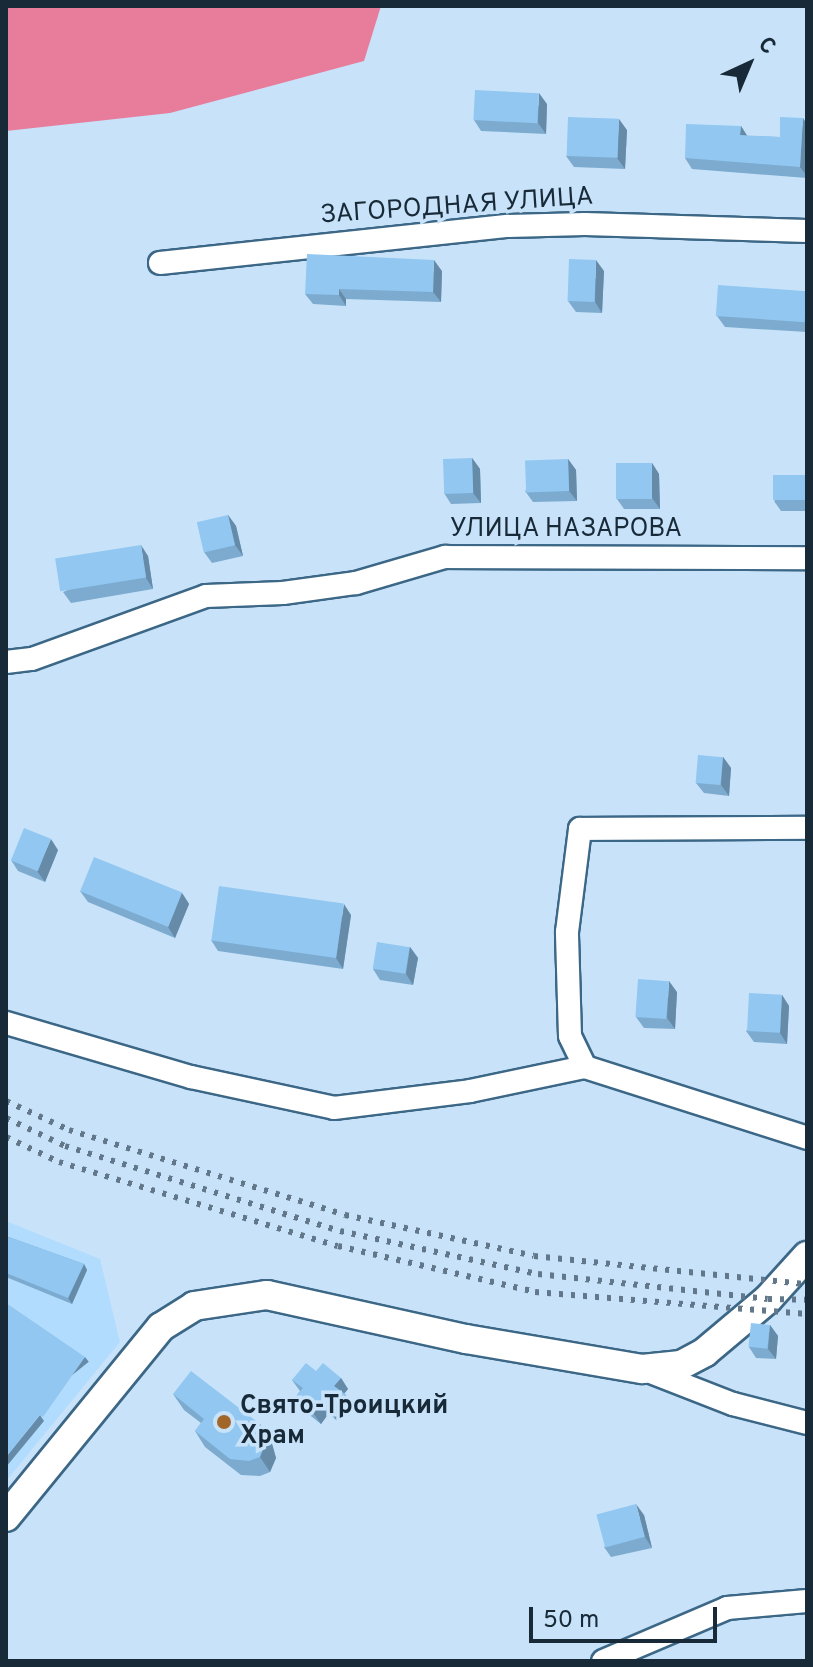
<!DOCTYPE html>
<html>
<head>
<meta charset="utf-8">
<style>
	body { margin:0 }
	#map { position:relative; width:813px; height:1667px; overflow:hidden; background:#c8e3f9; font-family:Overpass,sans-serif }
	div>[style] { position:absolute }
	.built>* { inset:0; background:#b2dcfd }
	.forest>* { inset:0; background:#e77c9b }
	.roads { filter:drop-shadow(2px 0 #3c6786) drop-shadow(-2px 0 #3c6786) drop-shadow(0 2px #3c6786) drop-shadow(0 -2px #3c6786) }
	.minor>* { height:22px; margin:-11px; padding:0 11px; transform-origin:11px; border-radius:11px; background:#fff }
	.tertiary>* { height:28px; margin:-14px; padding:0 14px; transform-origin:14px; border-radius:14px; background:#fff }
	.rail>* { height:6px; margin-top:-3px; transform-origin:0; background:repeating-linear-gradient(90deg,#62788a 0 4px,transparent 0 12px) }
	.wall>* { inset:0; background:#7dabcf }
	.shaded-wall>* { inset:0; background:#668ba9; transform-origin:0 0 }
	.building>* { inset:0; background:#91c7f1; transform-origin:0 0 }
	.dots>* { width:22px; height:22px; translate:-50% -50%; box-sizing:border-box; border:4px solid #c8e3f9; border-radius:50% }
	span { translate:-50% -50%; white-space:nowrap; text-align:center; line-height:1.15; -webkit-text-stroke:7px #c8e3f9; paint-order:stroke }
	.street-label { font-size:26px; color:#182a38 }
	.poi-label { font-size:26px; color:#182a38; font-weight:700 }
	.left { translate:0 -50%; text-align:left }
	.frame { position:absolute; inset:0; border:8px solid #182a38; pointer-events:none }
	.north { position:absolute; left:709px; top:24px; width:80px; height:80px; -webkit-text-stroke:6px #c8e3f9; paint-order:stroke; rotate:44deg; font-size:22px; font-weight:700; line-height:32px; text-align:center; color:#182a38 }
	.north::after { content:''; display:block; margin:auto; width:28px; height:36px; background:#182a38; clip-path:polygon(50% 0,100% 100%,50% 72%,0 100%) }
	.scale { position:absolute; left:529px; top:1607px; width:188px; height:36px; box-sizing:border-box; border:4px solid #182a38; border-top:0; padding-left:10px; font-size:24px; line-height:28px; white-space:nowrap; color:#182a38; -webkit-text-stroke:6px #c8e3f9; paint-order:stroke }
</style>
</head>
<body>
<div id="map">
	<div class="built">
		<i style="clip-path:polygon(6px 1221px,100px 1259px,120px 1342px,6px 1481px)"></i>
	</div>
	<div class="forest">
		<i style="clip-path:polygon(6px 6px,381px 6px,364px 61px,170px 113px,6px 131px)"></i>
	</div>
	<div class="roads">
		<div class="minor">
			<i style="left:160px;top:263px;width:350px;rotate:-6.1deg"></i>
			<i style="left:508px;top:226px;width:77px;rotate:-1.5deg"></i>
			<i style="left:585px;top:224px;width:222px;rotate:1.8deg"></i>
			<i style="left:6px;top:662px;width:26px;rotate:-7deg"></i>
			<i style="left:32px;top:659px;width:185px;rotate:-19.9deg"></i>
			<i style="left:206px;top:596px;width:77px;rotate:-2.2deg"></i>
			<i style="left:283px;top:593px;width:74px;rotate:-7.8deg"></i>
			<i style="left:356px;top:583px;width:93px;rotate:-16.3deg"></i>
			<i style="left:445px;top:557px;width:362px;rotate:0.2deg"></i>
			<i style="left:6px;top:1023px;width:193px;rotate:16.3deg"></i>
			<i style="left:191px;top:1077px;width:146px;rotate:12.2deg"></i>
			<i style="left:334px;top:1108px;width:137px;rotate:-7.1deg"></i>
			<i style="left:470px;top:1091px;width:117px;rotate:-11.8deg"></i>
			<i style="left:585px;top:1067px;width:233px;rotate:17.7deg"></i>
			<i style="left:585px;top:1067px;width:34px;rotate:-116deg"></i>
			<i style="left:570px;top:1036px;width:104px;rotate:-91.7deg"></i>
			<i style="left:567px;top:932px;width:104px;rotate:-82.8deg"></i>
			<i style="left:580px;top:829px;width:227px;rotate:-0.3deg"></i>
			<i style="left:643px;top:1369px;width:97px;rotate:21.3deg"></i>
			<i style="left:733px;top:1404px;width:76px;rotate:14.4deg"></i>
			<i style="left:603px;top:1661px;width:135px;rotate:-23.1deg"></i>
			<i style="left:727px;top:1608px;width:80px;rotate:-5deg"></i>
		</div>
		<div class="tertiary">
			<i style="left:6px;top:1517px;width:245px;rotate:-50.8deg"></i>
			<i style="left:161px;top:1327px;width:39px;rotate:-32deg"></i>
			<i style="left:194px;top:1306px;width:74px;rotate:-8.6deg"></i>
			<i style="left:267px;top:1295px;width:204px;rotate:12.5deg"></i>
			<i style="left:466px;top:1339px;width:179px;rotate:9.7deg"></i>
			<i style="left:642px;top:1369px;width:39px;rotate:-6deg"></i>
			<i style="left:681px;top:1365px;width:27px;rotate:-28deg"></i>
			<i style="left:705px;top:1352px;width:82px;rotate:-40.1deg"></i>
			<i style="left:768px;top:1299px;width:58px;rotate:-47.8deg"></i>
		</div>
	</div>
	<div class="rail">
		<i style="left:6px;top:1101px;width:69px;rotate:24.7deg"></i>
		<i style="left:69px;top:1130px;width:289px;rotate:17.1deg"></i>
		<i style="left:345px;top:1215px;width:193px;rotate:12.2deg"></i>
		<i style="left:534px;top:1256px;width:274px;rotate:5.9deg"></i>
		<i style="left:6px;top:1118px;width:65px;rotate:25.4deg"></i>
		<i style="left:65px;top:1146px;width:288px;rotate:17.2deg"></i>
		<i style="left:340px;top:1231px;width:203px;rotate:12.3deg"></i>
		<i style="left:538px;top:1274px;width:231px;rotate:6.2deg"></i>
		<i style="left:768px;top:1299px;width:39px;rotate:1deg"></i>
		<i style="left:6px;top:1137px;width:59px;rotate:25.3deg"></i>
		<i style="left:59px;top:1162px;width:291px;rotate:16.8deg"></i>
		<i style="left:338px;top:1246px;width:202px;rotate:13.1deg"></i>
		<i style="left:535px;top:1292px;width:273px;rotate:4.6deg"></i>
	</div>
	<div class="wall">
		<i style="clip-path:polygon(547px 104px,546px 134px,481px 131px,474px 120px)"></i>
		<i style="clip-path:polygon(807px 124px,807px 178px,692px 169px,685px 158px,741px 126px,747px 136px,780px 137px)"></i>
		<i style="clip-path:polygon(627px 130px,625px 169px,574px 167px,566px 156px)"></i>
		<i style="clip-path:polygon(442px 271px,441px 302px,346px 299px,346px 306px,313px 304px,305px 294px)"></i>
		<i style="clip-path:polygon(604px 271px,602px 313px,576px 312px,568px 301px)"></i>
		<i style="clip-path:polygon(807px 291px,807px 332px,725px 327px,717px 316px)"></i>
		<i style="clip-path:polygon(472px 458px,480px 469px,481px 503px,451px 504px,444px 493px)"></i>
		<i style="clip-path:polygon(568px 459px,576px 470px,577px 501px,533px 502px,525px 491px)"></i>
		<i style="clip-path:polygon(652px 463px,659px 474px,660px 509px,624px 509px,617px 499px)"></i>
		<i style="clip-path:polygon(807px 475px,807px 511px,781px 511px,774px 501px)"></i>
		<i style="clip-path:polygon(228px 515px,236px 526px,243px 556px,212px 563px,204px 552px)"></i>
		<i style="clip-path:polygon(148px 556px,153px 589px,71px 603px,63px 592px)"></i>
		<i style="clip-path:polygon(723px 757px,731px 768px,729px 796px,704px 793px,696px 783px)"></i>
		<i style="clip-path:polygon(58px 850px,45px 882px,18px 871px,11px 860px)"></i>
		<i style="clip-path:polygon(80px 891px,182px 893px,189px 904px,175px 938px,88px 902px)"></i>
		<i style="clip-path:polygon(351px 915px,343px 969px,218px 951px,211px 940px)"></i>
		<i style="clip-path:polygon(410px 947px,418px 958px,413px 985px,380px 980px,373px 969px)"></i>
		<i style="clip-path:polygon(677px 992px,675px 1029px,644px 1028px,636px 1017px)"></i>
		<i style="clip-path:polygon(782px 995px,789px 1006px,787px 1044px,754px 1042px,746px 1031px)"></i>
		<i style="clip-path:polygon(6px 1236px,84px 1264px,87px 1270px,72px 1304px,6px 1277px)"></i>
		<i style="clip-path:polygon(770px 1325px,778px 1336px,776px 1359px,756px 1358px,749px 1347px)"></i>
		<i style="clip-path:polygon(316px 1371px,341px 1378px,348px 1389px,344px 1394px,352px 1405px,338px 1422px,329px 1413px,321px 1424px,302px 1409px,295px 1398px,300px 1391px,292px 1380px)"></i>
		<i style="clip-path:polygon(173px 1394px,260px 1424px,271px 1440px,276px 1458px,270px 1472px,260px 1476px,241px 1475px,205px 1447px,195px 1431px,201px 1423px,184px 1410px)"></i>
		<i style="clip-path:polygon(644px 1515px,652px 1548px,611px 1557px,604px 1547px)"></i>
	</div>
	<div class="shaded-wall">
		<i style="clip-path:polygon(539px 93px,547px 104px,546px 134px,538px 123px)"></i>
		<i style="clip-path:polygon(803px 118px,807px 124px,807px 176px,800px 167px)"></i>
		<i style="clip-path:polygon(619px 119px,627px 130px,625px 169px,617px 158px)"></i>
		<i style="clip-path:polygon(741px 126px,748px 137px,740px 135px)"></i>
		<i style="clip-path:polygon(434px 260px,442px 271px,441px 302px,433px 292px)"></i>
		<i style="clip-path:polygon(596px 260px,604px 271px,602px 313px,595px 302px)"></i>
		<i style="clip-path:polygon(339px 289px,346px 299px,346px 306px,339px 295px)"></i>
		<i style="clip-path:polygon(472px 458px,480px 469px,481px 503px,473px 493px)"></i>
		<i style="clip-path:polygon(568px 459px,576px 470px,577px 501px,569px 491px)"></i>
		<i style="clip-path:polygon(652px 463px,659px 474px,660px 509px,652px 498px)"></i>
		<i style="clip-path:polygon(228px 515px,236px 526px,243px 556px,235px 545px)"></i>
		<i style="clip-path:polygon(141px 545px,148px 556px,153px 589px,146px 578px)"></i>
		<i style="clip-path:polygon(723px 757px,731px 768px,729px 796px,721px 785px)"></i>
		<i style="clip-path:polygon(51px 839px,58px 850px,45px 882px,37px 871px)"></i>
		<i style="clip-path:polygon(182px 893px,189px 904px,175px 938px,168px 927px)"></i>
		<i style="clip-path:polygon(344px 904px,351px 915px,343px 969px,336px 958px)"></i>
		<i style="clip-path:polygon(410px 947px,418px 958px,413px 985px,406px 974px)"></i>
		<i style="clip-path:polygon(669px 981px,677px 992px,675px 1029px,667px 1018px)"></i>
		<i style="clip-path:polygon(782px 995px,789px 1006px,787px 1044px,780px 1033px)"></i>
		<i style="clip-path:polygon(84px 1264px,87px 1270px,72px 1304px,68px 1298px)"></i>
		<i style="clip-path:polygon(770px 1325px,778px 1336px,776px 1359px,768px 1349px)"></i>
		<i style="left:85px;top:1357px;width:6px;height:73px;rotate:51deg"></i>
		<i style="clip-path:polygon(341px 1378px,348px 1389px,342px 1396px,334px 1386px)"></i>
		<i style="clip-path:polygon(345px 1394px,352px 1405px,338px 1422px,331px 1411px)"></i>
		<i style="clip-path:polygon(321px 1403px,329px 1413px,321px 1424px,313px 1413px)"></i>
		<i style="clip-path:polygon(40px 1415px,44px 1421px,6px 1467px,6px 1457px)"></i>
		<i style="clip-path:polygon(260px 1424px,271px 1440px,276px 1458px,270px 1472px,260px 1457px)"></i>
		<i style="clip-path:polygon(636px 1504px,644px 1515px,652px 1548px,645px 1537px)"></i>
	</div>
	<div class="building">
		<i style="left:475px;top:90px;width:64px;height:30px;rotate:3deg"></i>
		<i style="left:568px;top:117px;width:51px;height:39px;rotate:2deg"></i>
		<i style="clip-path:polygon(780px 117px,803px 118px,800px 167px,685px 158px,686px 124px,741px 126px,740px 135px,780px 137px)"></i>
		<i style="clip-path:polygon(307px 254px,434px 260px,433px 292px,339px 289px,339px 295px,305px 294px)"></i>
		<i style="left:569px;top:259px;width:27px;height:42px;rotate:2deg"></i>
		<i style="left:718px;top:285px;width:89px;height:31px;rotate:4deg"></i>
		<i style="left:472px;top:458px;width:35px;height:29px;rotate:88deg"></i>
		<i style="left:568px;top:459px;width:32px;height:43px;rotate:88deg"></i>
		<i style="left:616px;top:463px;width:36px;height:36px"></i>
		<i style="left:807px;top:475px;width:25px;height:34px;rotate:90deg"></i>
		<i style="left:228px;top:515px;width:31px;height:32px;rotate:77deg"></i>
		<i style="left:141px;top:545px;width:33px;height:87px;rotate:81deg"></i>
		<i style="left:698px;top:755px;width:25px;height:28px;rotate:5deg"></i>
		<i style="left:24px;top:828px;width:29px;height:35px;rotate:22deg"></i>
		<i style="left:94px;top:857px;width:95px;height:37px;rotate:22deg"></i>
		<i style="left:219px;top:886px;width:126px;height:55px;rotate:8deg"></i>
		<i style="left:377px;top:942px;width:33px;height:27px;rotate:9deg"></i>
		<i style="left:638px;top:979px;width:31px;height:38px;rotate:4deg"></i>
		<i style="left:749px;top:993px;width:33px;height:38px;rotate:3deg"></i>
		<i style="clip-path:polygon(6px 1236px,84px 1264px,68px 1298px,6px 1273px)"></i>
		<i style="clip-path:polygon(6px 1303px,85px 1357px,43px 1417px,40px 1415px,6px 1457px)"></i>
		<i style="left:751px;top:1323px;width:19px;height:24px;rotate:6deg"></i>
		<i style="clip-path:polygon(306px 1363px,316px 1371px,323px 1363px,341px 1378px,334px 1386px,345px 1394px,331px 1411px,321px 1403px,313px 1413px,295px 1398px,303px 1388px,292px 1380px)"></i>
		<i style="clip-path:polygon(191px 1371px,260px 1424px,266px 1442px,260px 1457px,249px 1461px,230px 1459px,195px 1431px,204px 1419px,173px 1394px)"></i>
		<i style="left:636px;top:1504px;width:34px;height:41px;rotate:75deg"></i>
	</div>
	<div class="dots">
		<i style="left:224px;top:1422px;background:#a26629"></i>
	</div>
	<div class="street-label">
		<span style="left:457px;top:207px;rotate:-4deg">ЗАГОРОДНАЯ УЛИЦА</span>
		<span style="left:566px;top:530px">УЛИЦА НАЗАРОВА</span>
	</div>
	<div class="poi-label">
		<span class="left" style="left:240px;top:1422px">Свято-Троицкий<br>Храм</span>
	</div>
	<div class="frame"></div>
	<div class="north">С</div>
	<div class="scale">50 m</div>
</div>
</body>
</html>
